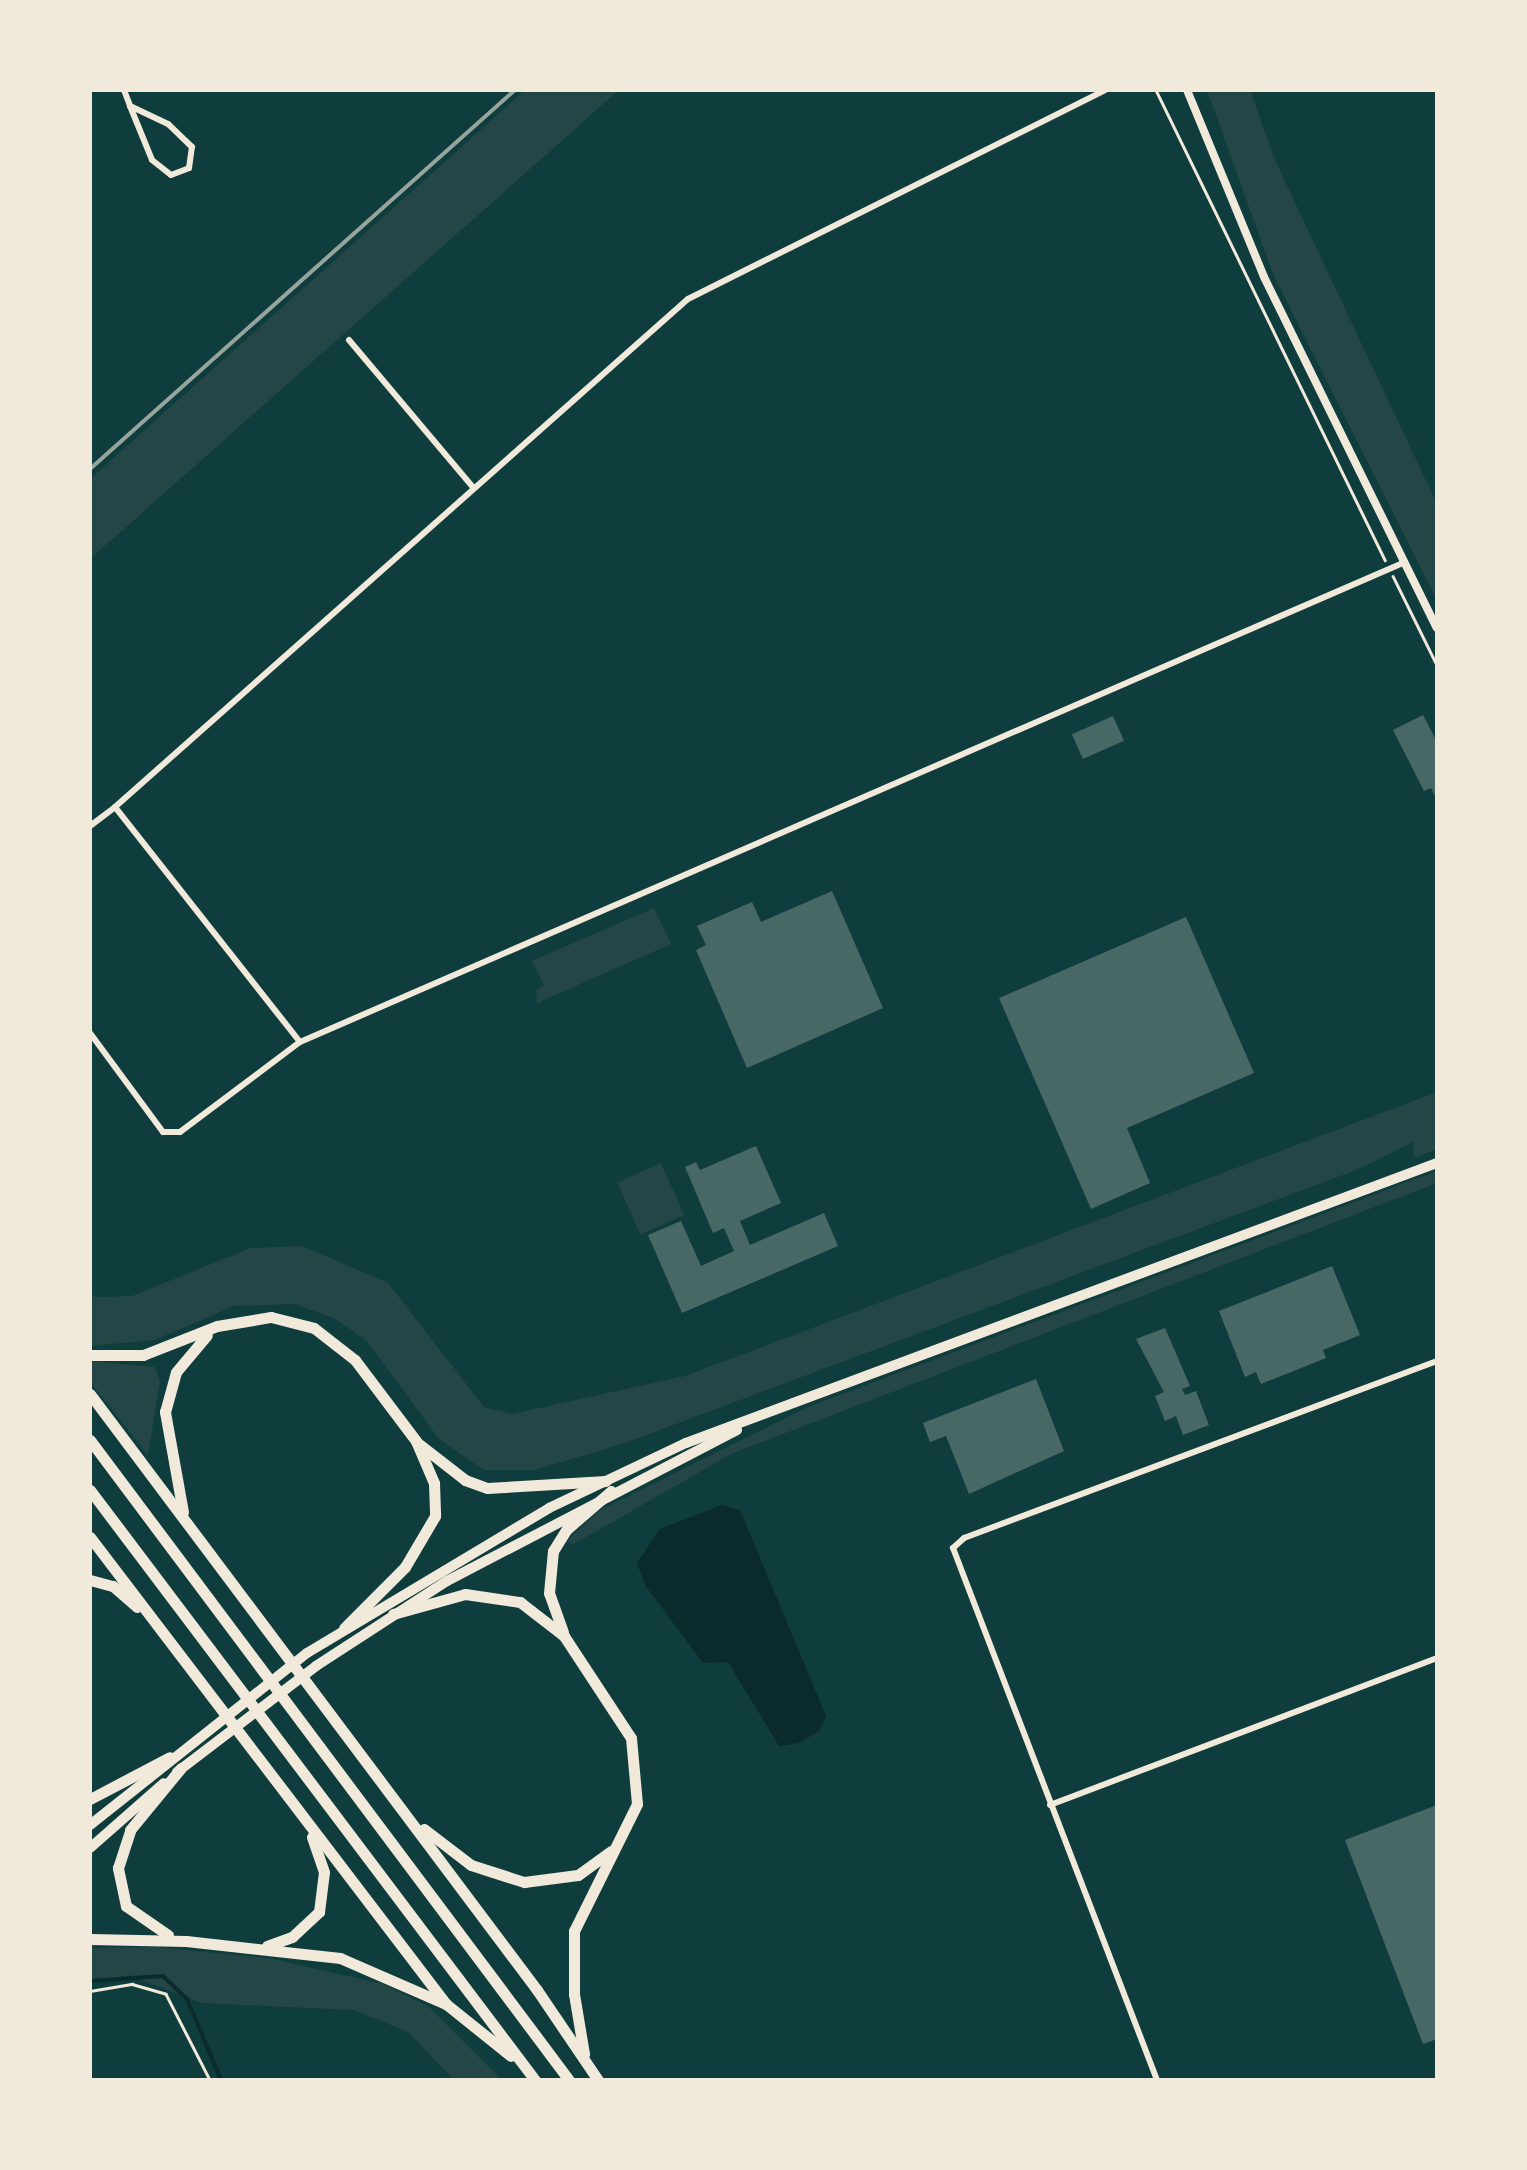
<!DOCTYPE html>
<html>
<head>
<meta charset="utf-8">
<style>
	body { margin:0 }
	#map { position:relative; width:1527px; height:2170px; overflow:hidden; background:#0f3d3e; font-family:Figtree,sans-serif }
	div>[style] { position:absolute }
	.green>* { inset:0; background:#244646; transform-origin:0 0 }
	.water>* { inset:0; background:#0a2a2b }
	.stream>* { height:4px; margin:-2px; padding:0 2px; transform-origin:2px; border-radius:2px; background:#0a2a2b }
	.building>* { inset:0; background:#486865; transform-origin:0 0 }
	.path>* { height:2.5px; margin:-1.25px; padding:0 1.25px; transform-origin:1.25px; border-radius:1.25px; background:#f1e9da }
	.service>* { height:2.5px; margin:-1.25px; padding:0 1.25px; transform-origin:1.25px; border-radius:1.25px; background:#f1e9da }
	.minor>* { height:6px; margin:-3px; padding:0 3px; transform-origin:3px; border-radius:3px; background:#f1e9da }
	.tertiary>* { height:8px; margin:-4px; padding:0 4px; transform-origin:4px; border-radius:4px; background:#f1e9da }
	.primary>* { height:10px; margin:-5px; padding:0 5px; transform-origin:5px; border-radius:5px; background:#f1e9da }
	.motorway>* { height:11px; margin:-5.5px; padding:0 5.5px; transform-origin:5.5px; border-radius:5.5px; background:#f1e9da }
	.rail>* { height:4px; margin:-2px; padding:0 2px; transform-origin:2px; border-radius:2px; background:#97a49c }
	span { translate:-50% -50%; white-space:nowrap; text-align:center; line-height:1.15; -webkit-text-stroke:8px #f1e9da; paint-order:stroke }
	.frame { position:absolute; inset:0; border:92px solid #f1e9da; pointer-events:none }
</style>
</head>
<body>
<div id="map">
	<div class="green">
		<i style="clip-path:polygon(525px 90px,619px 90px,90px 559px,90px 479px)"></i>
		<i style="clip-path:polygon(1207px 90px,1250px 90px,1275px 160px,1437px 504px,1437px 600px,1273px 274px)"></i>
		<i style="clip-path:polygon(654px 908px,671px 944px,537px 1003px,536px 990px,544px 985px,532px 961px)"></i>
		<i style="clip-path:polygon(1437px 1092px,1437px 1149px,1414px 1158px,1413px 1142px,1359px 1169px,625px 1443px,535px 1470px,484px 1470px,439px 1439px,367px 1341px,334px 1318px,294px 1304px,234px 1306px,155px 1340px,90px 1346px,90px 1291px,95px 1297px,132px 1296px,251px 1248px,302px 1246px,388px 1283px,484px 1407px,512px 1414px,685px 1376px)"></i>
		<i style="left:661px;top:1163px;width:57px;height:48px;rotate:66deg"></i>
		<i style="clip-path:polygon(1437px 1171px,1437px 1183px,733px 1453px,574px 1544px,566px 1542px,600px 1510px,810px 1406px)"></i>
		<i style="clip-path:polygon(90px 1361px,155px 1367px,160px 1382px,148px 1455px,90px 1382px)"></i>
		<i style="clip-path:polygon(153px 1947px,268px 1958px,383px 1984px,429px 2007px,502px 2080px,454px 2080px,408px 2032px,354px 2010px,202px 2003px,129px 1975px,90px 1983px,90px 1948px)"></i>
	</div>
	<div class="water">
		<i style="clip-path:polygon(722px 1505px,740px 1510px,826px 1716px,819px 1731px,799px 1743px,779px 1746px,728px 1662px,703px 1663px,645px 1585px,637px 1563px,660px 1529px)"></i>
	</div>
	<div class="stream">
		<i style="left:90px;top:1981px;width:73px;rotate:-3.9deg"></i>
		<i style="left:163px;top:1976px;width:33px;rotate:44deg"></i>
		<i style="left:187px;top:1999px;width:88px;rotate:67.2deg"></i>
	</div>
	<div class="building">
		<i style="clip-path:polygon(1423px 715px,1437px 742px,1437px 800px,1431px 788px,1424px 791px,1393px 730px)"></i>
		<i style="left:1113px;top:716px;width:27px;height:45px;rotate:66deg"></i>
		<i style="clip-path:polygon(832px 891px,883px 1008px,747px 1068px,696px 950px,706px 945px,697px 926px,752px 902px,761px 922px)"></i>
		<i style="clip-path:polygon(1186px 917px,1254px 1073px,1127px 1128px,1150px 1183px,1091px 1209px,999px 998px)"></i>
		<i style="clip-path:polygon(756px 1146px,781px 1203px,740px 1221px,750px 1245px,824px 1213px,838px 1246px,682px 1313px,648px 1235px,681px 1221px,701px 1266px,734px 1251px,724px 1228px,713px 1233px,685px 1167px,696px 1162px,700px 1170px)"></i>
		<i style="clip-path:polygon(1332px 1266px,1360px 1335px,1323px 1350px,1326px 1358px,1261px 1384px,1256px 1372px,1245px 1377px,1219px 1311px)"></i>
		<i style="clip-path:polygon(1165px 1328px,1190px 1386px,1182px 1389px,1185px 1395px,1196px 1391px,1209px 1425px,1183px 1435px,1176px 1416px,1165px 1421px,1155px 1396px,1164px 1392px,1136px 1339px)"></i>
		<i style="clip-path:polygon(1036px 1379px,1064px 1451px,969px 1494px,946px 1436px,930px 1442px,923px 1423px)"></i>
		<i style="clip-path:polygon(1437px 1805px,1437px 2039px,1423px 2044px,1345px 1840px)"></i>
	</div>
	<div class="path">
		<i style="left:1156px;top:90px;width:523px;rotate:64.02deg"></i>
		<i style="left:1393px;top:576px;width:99px;rotate:63.7deg"></i>
	</div>
	<div class="service">
		<i style="left:90px;top:1991px;width:43px;rotate:-9.5deg"></i>
		<i style="left:132px;top:1984px;width:35px;rotate:16deg"></i>
		<i style="left:166px;top:1994px;width:97px;rotate:62.9deg"></i>
	</div>
	<div class="minor">
		<i style="left:124px;top:90px;width:17px;rotate:69deg"></i>
		<i style="left:130px;top:106px;width:58px;rotate:67.8deg"></i>
		<i style="left:152px;top:160px;width:24px;rotate:38deg"></i>
		<i style="left:171px;top:175px;width:19px;rotate:-21deg"></i>
		<i style="left:189px;top:168px;width:21px;rotate:-82deg"></i>
		<i style="left:192px;top:147px;width:33px;rotate:-136deg"></i>
		<i style="left:168px;top:124px;width:42px;rotate:-154.7deg"></i>
		<i style="left:349px;top:340px;width:192px;rotate:49.9deg"></i>
		<i style="left:90px;top:826px;width:31px;rotate:-37deg"></i>
		<i style="left:90px;top:1033px;width:123px;rotate:53.6deg"></i>
		<i style="left:163px;top:1132px;width:17px"></i>
		<i style="left:180px;top:1132px;width:150px;rotate:-36.9deg"></i>
		<i style="left:300px;top:1042px;width:1205px;rotate:-23.48deg"></i>
		<i style="left:300px;top:1042px;width:299px;rotate:-128.2deg"></i>
		<i style="left:115px;top:807px;width:766px;rotate:-41.56deg"></i>
		<i style="left:688px;top:299px;width:466px;rotate:-26.6deg"></i>
		<i style="left:1050px;top:1805px;width:414px;rotate:-20.8deg"></i>
		<i style="left:1157px;top:2080px;width:570px;rotate:-110.98deg"></i>
		<i style="left:953px;top:1548px;width:15px;rotate:-42deg"></i>
		<i style="left:964px;top:1538px;width:505px;rotate:-20.52deg"></i>
	</div>
	<div class="tertiary">
		<i style="left:1187px;top:90px;width:202px;rotate:67.6deg"></i>
		<i style="left:1264px;top:277px;width:391px;rotate:63.8deg"></i>
	</div>
	<div class="primary">
		<i style="left:177px;top:1772px;width:175px;rotate:-37.3deg"></i>
		<i style="left:316px;top:1666px;width:156px;rotate:-33deg"></i>
		<i style="left:447px;top:1581px;width:327px;rotate:-27.5deg"></i>
		<i style="left:90px;top:1825px;width:277px;rotate:-38.4deg"></i>
		<i style="left:307px;top:1653px;width:282px;rotate:-30.9deg"></i>
		<i style="left:549px;top:1508px;width:152px;rotate:-25.4deg"></i>
		<i style="left:686px;top:1443px;width:801px;rotate:-20.45deg"></i>
		<i style="left:90px;top:1848px;width:98px;rotate:-41.3deg"></i>
	</div>
	<div class="motorway">
		<i style="left:90px;top:1355px;width:53px"></i>
		<i style="left:143px;top:1355px;width:79px;rotate:-21.4deg"></i>
		<i style="left:217px;top:1326px;width:55px;rotate:-9.5deg"></i>
		<i style="left:271px;top:1317px;width:44px;rotate:14.3deg"></i>
		<i style="left:314px;top:1328px;width:52px;rotate:38deg"></i>
		<i style="left:355px;top:1360px;width:101px;rotate:53deg"></i>
		<i style="left:416px;top:1441px;width:46px;rotate:66.8deg"></i>
		<i style="left:434px;top:1483px;width:33px;rotate:88deg"></i>
		<i style="left:435px;top:1516px;width:59px;rotate:120.5deg"></i>
		<i style="left:405px;top:1567px;width:86px;rotate:135deg"></i>
		<i style="left:90px;top:1394px;width:745px;rotate:53.13deg"></i>
		<i style="left:537px;top:1990px;width:109px;rotate:55.9deg"></i>
		<i style="left:90px;top:1440px;width:799px;rotate:53.19deg"></i>
		<i style="left:419px;top:1444px;width:58px;rotate:38deg"></i>
		<i style="left:465px;top:1480px;width:23px;rotate:20deg"></i>
		<i style="left:487px;top:1488px;width:119px;rotate:-3.4deg"></i>
		<i style="left:90px;top:1490px;width:739px;rotate:52.98deg"></i>
		<i style="left:183px;top:1512px;width:102px;rotate:-100.2deg"></i>
		<i style="left:165px;top:1412px;width:41px;rotate:-74.6deg"></i>
		<i style="left:176px;top:1372px;width:48px;rotate:-50deg"></i>
		<i style="left:90px;top:1537px;width:587px;rotate:52.68deg"></i>
		<i style="left:90px;top:1580px;width:24px;rotate:15deg"></i>
		<i style="left:113px;top:1586px;width:32px;rotate:41deg"></i>
		<i style="left:393px;top:1614px;width:75px;rotate:-15.5deg"></i>
		<i style="left:465px;top:1594px;width:56px;rotate:8.3deg"></i>
		<i style="left:520px;top:1602px;width:56px;rotate:37.7deg"></i>
		<i style="left:564px;top:1636px;width:122px;rotate:56.7deg"></i>
		<i style="left:631px;top:1738px;width:66px;rotate:84.8deg"></i>
		<i style="left:637px;top:1804px;width:142px;rotate:116.4deg"></i>
		<i style="left:574px;top:1931px;width:63px;rotate:90deg"></i>
		<i style="left:574px;top:1994px;width:61px;rotate:80.5deg"></i>
		<i style="left:563px;top:1632px;width:41px;rotate:-109.7deg"></i>
		<i style="left:549px;top:1593px;width:42px;rotate:-84.6deg"></i>
		<i style="left:553px;top:1551px;width:26px;rotate:-58deg"></i>
		<i style="left:567px;top:1529px;width:58px;rotate:-40.8deg"></i>
		<i style="left:90px;top:1799px;width:90px;rotate:-27.7deg"></i>
		<i style="left:424px;top:1829px;width:59px;rotate:37.5deg"></i>
		<i style="left:471px;top:1865px;width:56px;rotate:17.8deg"></i>
		<i style="left:524px;top:1882px;width:54px;rotate:-7.4deg"></i>
		<i style="left:578px;top:1875px;width:41px;rotate:-36deg"></i>
		<i style="left:168px;top:1935px;width:51px;rotate:-145.4deg"></i>
		<i style="left:126px;top:1906px;width:39px;rotate:-102deg"></i>
		<i style="left:118px;top:1868px;width:40px;rotate:-72deg"></i>
		<i style="left:130px;top:1830px;width:80px;rotate:-50.6deg"></i>
		<i style="left:90px;top:1939px;width:96px;rotate:1.2deg"></i>
		<i style="left:186px;top:1941px;width:155px;rotate:6.3deg"></i>
		<i style="left:340px;top:1958px;width:116px;rotate:23.5deg"></i>
		<i style="left:446px;top:2004px;width:83px;rotate:38.7deg"></i>
		<i style="left:267px;top:1946px;width:27px;rotate:-20deg"></i>
		<i style="left:292px;top:1937px;width:37px;rotate:-43deg"></i>
		<i style="left:319px;top:1912px;width:40px;rotate:-82.9deg"></i>
		<i style="left:324px;top:1872px;width:37px;rotate:-109deg"></i>
	</div>
	<div class="rail">
		<i style="left:90px;top:469px;width:569px;rotate:-41.73deg"></i>
	</div>
	<div class="frame"></div>
</div>
</body>
</html>
